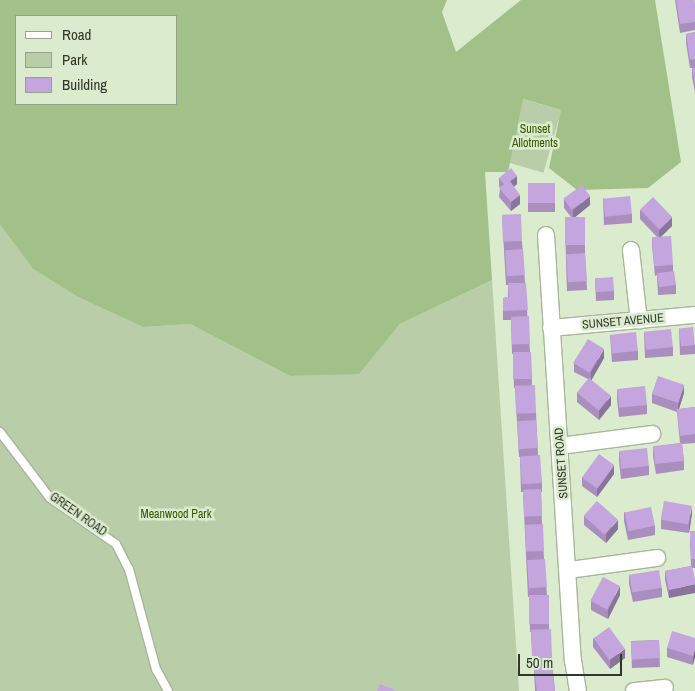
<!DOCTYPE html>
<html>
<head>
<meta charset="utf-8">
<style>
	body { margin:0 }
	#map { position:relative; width:695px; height:691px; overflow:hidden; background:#dbebce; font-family:"Archivo Narrow",sans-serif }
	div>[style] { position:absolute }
	.green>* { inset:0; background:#b9cda9; transform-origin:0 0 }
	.forest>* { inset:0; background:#a2c188 }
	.roads { filter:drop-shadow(1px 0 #a7b69a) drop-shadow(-1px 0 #a7b69a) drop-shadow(0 1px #a7b69a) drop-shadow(0 -1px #a7b69a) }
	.lane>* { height:8px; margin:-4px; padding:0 4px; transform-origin:4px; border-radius:4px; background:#fff }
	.street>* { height:16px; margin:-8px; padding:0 8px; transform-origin:8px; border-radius:8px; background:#fff }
	.wall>* { inset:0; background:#a98ebe; transform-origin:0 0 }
	.shaded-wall>* { inset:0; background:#89749b }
	.building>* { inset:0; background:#c4a5dd; transform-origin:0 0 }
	span { translate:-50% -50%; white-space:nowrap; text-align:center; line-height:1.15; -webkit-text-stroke:5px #dbebce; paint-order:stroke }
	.park-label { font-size:12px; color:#355800 }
	.street-label { font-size:12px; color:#2f362a }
	.legend { position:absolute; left:15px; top:15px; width:162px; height:90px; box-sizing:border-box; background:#dbebce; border:1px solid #96a38c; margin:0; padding:6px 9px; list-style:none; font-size:15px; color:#2f362a }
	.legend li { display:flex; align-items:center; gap:10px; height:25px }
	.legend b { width:25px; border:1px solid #96a38c }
	.scale { position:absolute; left:518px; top:654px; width:104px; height:22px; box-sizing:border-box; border:2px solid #2f362a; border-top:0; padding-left:6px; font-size:15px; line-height:18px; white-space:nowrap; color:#2f362a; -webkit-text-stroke:4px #dbebce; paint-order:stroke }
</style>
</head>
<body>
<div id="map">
	<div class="green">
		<i style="left:522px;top:99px;width:41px;height:65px;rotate:16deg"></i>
		<i style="clip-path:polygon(0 225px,33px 269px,78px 297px,143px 327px,190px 324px,290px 376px,359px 373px,400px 324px,492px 280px,519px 691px,0 691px)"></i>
	</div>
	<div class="forest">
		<i style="clip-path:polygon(evenodd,0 0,447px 0,442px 12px,456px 52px,521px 0,655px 0,681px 162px,648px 188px,577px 190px,549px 168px,561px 110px,523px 99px,508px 172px,485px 172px,492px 280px,400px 324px,359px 374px,290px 376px,190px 324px,143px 327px,78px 297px,33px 269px,0 225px,0 0,16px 16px,176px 16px,176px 104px,16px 104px,16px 16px)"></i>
	</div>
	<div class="roads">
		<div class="lane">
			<i style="left:0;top:432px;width:83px;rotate:52.9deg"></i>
			<i style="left:50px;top:498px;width:80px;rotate:34.9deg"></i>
			<i style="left:116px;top:544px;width:28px;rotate:63deg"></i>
			<i style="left:129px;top:569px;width:104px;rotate:74.9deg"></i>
			<i style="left:156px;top:669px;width:25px;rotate:61deg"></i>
		</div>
		<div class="street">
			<i style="left:546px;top:235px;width:426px;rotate:86.4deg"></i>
			<i style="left:573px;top:660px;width:31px;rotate:81deg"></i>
			<i style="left:631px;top:250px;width:71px;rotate:83.6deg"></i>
			<i style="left:551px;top:328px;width:145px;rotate:-5.2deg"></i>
			<i style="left:560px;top:446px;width:93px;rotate:-7.4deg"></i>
			<i style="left:569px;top:570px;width:89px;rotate:-7.8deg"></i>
			<i style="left:634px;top:691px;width:31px;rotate:-6deg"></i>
		</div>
	</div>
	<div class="wall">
		<i style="clip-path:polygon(675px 0,694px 0,695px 5px,695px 30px,680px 33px)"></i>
		<i style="clip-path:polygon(695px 32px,695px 68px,690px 68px,686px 43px,686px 34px)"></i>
		<i style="clip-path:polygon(692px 68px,695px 68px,695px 92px,692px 77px)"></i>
		<i style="clip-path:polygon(499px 178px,517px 184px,514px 187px,520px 204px,511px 211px,499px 197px,500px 188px,499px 186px)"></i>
		<i style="left:528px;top:183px;width:27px;height:29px"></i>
		<i style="clip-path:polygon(603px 198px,632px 214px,632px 223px,604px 225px)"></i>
		<i style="clip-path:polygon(564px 199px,590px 205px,574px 217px,585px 217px,585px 253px,587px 290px,567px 291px,566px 263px,565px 218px,571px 217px,564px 208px)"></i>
		<i style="clip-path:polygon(640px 210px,672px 226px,660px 237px,673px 265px,673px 271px,676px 285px,676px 294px,658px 295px,657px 275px,655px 276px,652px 246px,652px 238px,657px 237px,640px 219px)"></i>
		<i style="clip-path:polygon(502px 215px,522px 241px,530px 352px,531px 352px,532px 385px,536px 413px,538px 455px,542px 483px,542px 492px,541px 492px,542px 524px,544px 559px,547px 595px,549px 595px,549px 629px,555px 691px,535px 691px,534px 669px,533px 669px,531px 632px,530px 632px,529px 597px,528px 597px,523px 492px,521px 492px,520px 457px,519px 457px,515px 388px,514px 388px,513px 354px,512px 354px,511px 320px,503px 320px,503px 298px,508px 297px,508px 285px,506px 285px)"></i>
		<i style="clip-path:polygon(595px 278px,614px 291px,614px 300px,596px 301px)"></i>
		<i style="clip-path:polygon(679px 328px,695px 345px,695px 354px,680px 355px)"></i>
		<i style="clip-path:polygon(644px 332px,673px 347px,673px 356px,645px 358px)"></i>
		<i style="clip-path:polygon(610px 335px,638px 351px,638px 360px,612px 362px)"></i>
		<i style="clip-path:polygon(604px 358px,591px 380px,611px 405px,599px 420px,577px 402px,577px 393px,588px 379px,574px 372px,574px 363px)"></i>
		<i style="clip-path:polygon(617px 390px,647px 405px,647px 414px,619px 417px,617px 399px)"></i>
		<i style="clip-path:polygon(684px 393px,679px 409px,695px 407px,695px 443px,682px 444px,684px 461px,684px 470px,656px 474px,653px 456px,653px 447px,680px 443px,677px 412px,652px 403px,652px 394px)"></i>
		<i style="clip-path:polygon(619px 452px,649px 466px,649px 475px,621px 479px,619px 461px)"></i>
		<i style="clip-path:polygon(614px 474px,597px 497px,582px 486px,582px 477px)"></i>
		<i style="clip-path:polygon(624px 512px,655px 526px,655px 535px,628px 540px,624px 521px)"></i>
		<i style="clip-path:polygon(692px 514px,689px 533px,661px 529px,661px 520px)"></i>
		<i style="clip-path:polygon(584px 516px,618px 529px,606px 543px,584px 525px)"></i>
		<i style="clip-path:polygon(695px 531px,695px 568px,692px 568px,669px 598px,665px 580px,665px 571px,691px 566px,690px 540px)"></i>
		<i style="clip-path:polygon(629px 575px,662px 588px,662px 597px,633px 602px,629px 584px)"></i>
		<i style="clip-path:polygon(620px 595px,608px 619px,591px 610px,591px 601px)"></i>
		<i style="clip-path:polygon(593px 638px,625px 658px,610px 669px,593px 647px)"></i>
		<i style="clip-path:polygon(695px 638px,693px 665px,667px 657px,667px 648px)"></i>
		<i style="left:659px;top:640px;width:27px;height:28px;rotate:88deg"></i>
	</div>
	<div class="shaded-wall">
		<i style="clip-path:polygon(517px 176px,517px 184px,510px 190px,510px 181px)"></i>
		<i style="clip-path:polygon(520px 195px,520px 204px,511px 211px,511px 202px)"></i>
		<i style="clip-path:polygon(590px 196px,590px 205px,573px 219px,573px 210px)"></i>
		<i style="clip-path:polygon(672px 217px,672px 226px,659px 239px,659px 230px)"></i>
		<i style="clip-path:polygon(604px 349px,604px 358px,591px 381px,591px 372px)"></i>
		<i style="clip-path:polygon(684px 385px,684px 393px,678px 412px,678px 403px)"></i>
		<i style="clip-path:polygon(611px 396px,611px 405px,599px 420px,599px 411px)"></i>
		<i style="clip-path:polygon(614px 465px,614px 474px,597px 497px,597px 488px)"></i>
		<i style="clip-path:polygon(692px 506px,692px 514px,689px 533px,689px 525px)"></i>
		<i style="clip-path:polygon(618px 520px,618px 529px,606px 543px,606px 534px)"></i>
		<i style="clip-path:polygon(695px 584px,695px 593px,669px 598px,669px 590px)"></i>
		<i style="clip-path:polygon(620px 586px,620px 595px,608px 619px,608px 610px)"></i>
		<i style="clip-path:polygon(625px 649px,625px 658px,610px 669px,610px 660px)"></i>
		<i style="clip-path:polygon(695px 649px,695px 658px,693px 665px,693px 656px)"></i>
	</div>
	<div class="building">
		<i style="clip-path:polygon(676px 0,694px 0,695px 5px,695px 22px,680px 24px)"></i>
		<i style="clip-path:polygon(695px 32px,695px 59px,690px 60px,686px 34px)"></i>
		<i style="clip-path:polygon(692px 68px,695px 68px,695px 84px)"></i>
		<i style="clip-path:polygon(511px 168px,517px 176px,510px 181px,520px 195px,511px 202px,499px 188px,504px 184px,499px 178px)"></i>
		<i style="left:528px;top:183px;width:27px;height:20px"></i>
		<i style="left:582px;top:185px;width:14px;height:23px;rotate:54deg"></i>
		<i style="left:630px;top:196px;width:18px;height:27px;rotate:84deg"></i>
		<i style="left:653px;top:197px;width:28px;height:18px;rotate:46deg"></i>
		<i style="left:521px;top:214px;width:27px;height:19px;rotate:88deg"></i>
		<i style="left:585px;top:217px;width:28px;height:20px;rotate:90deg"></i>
		<i style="left:671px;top:236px;width:29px;height:19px;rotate:86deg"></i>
		<i style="left:523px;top:249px;width:26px;height:18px;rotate:86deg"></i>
		<i style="left:585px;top:253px;width:28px;height:19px;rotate:86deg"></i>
		<i style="left:674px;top:271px;width:14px;height:17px;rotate:82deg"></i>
		<i style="left:613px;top:277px;width:14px;height:18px;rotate:86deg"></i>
		<i style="clip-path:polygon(508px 283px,526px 283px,528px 310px,503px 311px,503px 298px,509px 297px)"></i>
		<i style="left:529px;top:316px;width:28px;height:18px;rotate:88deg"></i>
		<i style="left:693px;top:327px;width:18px;height:14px;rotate:84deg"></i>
		<i style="left:671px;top:329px;width:18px;height:27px;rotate:84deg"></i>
		<i style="left:636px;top:332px;width:19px;height:26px;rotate:84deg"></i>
		<i style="left:588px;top:339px;width:19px;height:28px;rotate:32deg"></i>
		<i style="left:513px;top:352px;width:18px;height:27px"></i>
		<i style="left:658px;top:376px;width:28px;height:19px;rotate:19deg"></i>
		<i style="left:589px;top:378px;width:28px;height:19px;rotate:39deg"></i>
		<i style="left:535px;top:385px;width:28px;height:20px;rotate:88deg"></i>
		<i style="left:645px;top:386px;width:19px;height:28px;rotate:84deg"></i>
		<i style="clip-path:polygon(695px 407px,695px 434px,680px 436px,677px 409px)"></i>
		<i style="left:536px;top:420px;width:28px;height:19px;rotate:86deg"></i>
		<i style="left:682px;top:443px;width:18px;height:29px;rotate:84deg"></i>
		<i style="left:647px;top:448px;width:18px;height:28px;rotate:84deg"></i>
		<i style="left:599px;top:454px;width:19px;height:29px;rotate:36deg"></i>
		<i style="left:540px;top:455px;width:28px;height:20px;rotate:86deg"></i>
		<i style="left:541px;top:489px;width:27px;height:18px;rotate:88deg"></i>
		<i style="left:597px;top:501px;width:28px;height:20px;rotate:42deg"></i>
		<i style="left:664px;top:501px;width:28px;height:19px;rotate:10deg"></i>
		<i style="left:651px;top:507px;width:19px;height:27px;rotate:78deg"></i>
		<i style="left:543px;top:524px;width:27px;height:18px;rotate:88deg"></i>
		<i style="clip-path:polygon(690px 531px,695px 531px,695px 559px,691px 559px)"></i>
		<i style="left:545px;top:559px;width:28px;height:18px;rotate:86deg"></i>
		<i style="clip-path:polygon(692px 566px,695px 580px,695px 584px,669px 590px,665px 571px)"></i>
		<i style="left:659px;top:570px;width:18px;height:30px;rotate:81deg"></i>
		<i style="left:603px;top:577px;width:19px;height:27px;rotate:28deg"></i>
		<i style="left:529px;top:595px;width:20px;height:29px"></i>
		<i style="left:609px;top:627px;width:27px;height:19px;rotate:54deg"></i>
		<i style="left:551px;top:629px;width:30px;height:20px;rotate:88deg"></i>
		<i style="clip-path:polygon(672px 631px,695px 638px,695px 649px,693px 656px,667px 648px)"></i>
		<i style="left:659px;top:640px;width:18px;height:28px;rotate:87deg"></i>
		<i style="left:552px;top:664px;width:27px;height:18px;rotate:84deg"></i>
		<i style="clip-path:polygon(380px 684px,395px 690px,394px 691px,377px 691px)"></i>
	</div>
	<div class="park-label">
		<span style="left:535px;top:137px">Sunset<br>Allotments</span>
		<span style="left:176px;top:515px">Meanwood Park</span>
	</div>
	<div class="street-label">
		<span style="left:623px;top:322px;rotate:-5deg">SUNSET AVENUE</span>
		<span style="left:562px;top:463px;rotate:-94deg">SUNSET ROAD</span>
		<span style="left:78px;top:515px;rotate:35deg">GREEN ROAD</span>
	</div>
	<ul class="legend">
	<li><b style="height:6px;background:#fff"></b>Road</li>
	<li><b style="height:14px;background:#b9cda9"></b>Park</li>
	<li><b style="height:14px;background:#c4a5dd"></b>Building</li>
	</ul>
	<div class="scale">50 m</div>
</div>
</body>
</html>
